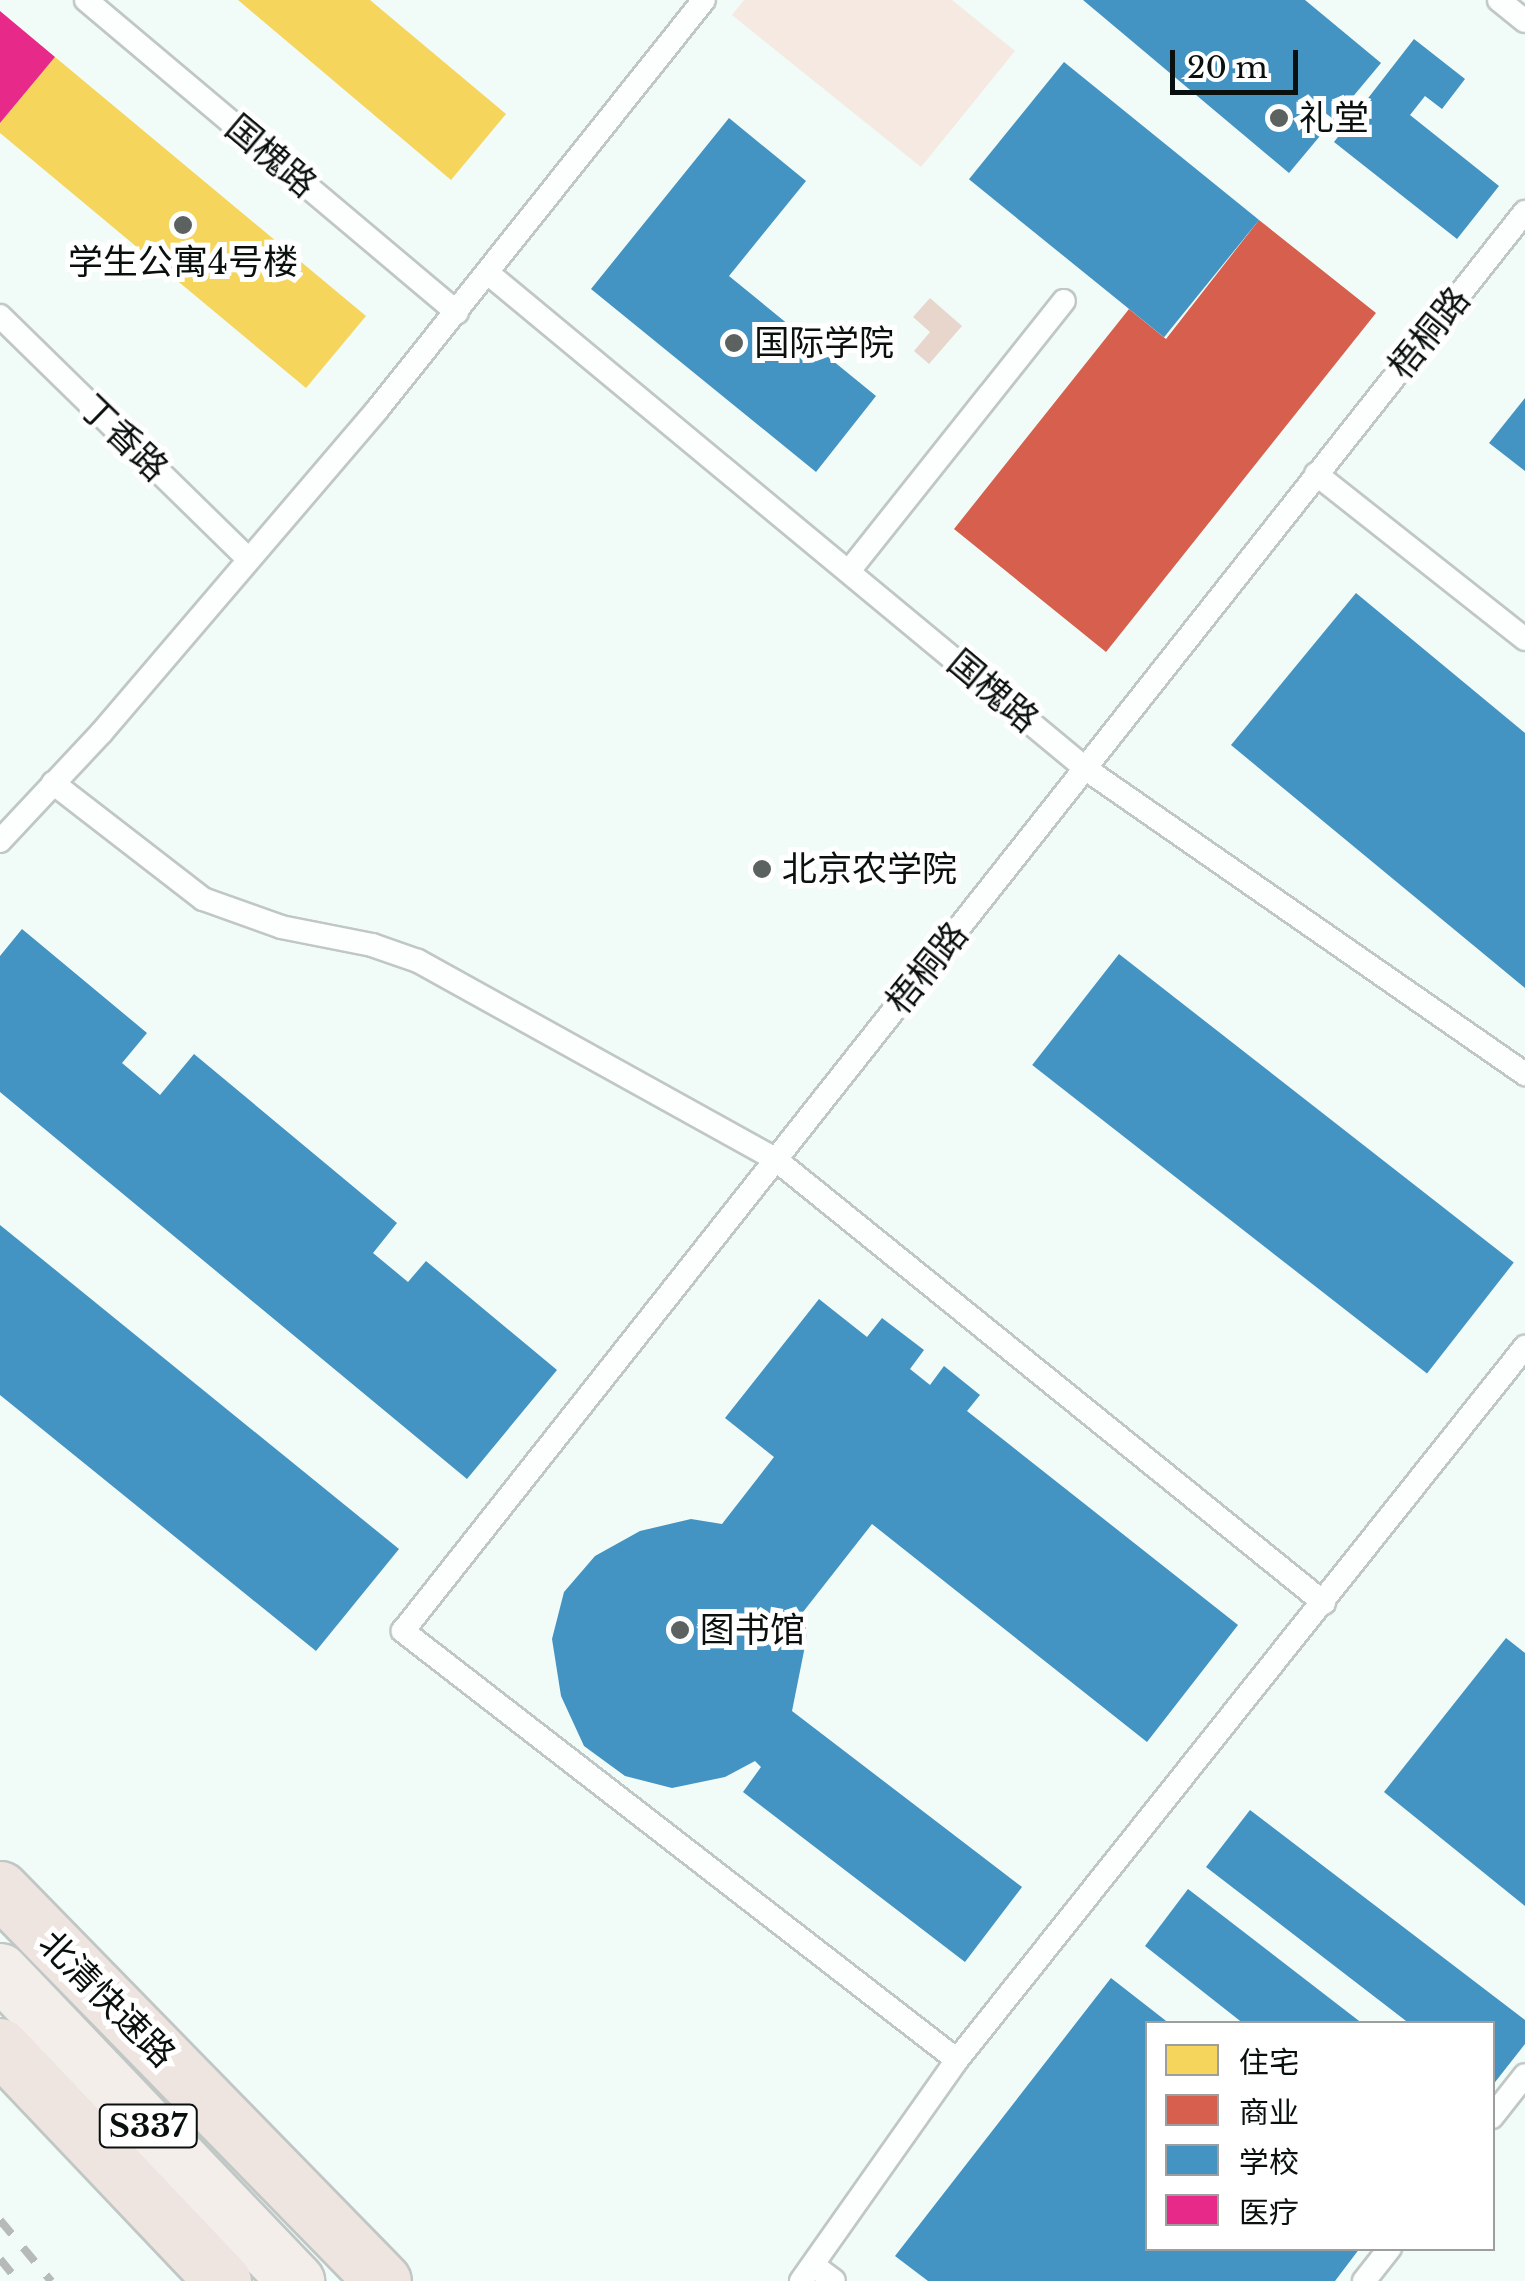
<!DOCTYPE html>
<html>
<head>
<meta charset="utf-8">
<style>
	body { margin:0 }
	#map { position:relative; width:1525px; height:2281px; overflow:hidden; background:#f1fbf8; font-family:"Libre Baskerville","Noto Sans SC",serif }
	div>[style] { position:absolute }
	.green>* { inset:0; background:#f5e9e2 }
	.forest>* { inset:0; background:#e8d6cd }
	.homes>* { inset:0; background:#f6d55c }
	.shops>* { inset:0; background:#d6604d }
	.schools>* { inset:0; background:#4393c3; transform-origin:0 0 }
	.health>* { inset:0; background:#e7298a }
	.roads { filter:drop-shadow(2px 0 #c0c7c5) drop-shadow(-2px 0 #c0c7c5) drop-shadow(0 2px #c0c7c5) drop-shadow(0 -2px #c0c7c5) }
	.lane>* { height:22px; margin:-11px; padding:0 11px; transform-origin:11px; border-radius:11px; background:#fdfefe }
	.primary>* { height:55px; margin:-27.5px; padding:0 27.5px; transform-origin:27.5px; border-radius:27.5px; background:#f4eeeb }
	.highway>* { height:55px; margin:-27.5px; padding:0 27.5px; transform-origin:27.5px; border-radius:27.5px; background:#eee4e0 }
	.rail>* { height:8px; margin-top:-4px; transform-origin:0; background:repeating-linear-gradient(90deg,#b6bab8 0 18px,transparent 0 36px) }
	.dots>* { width:28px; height:28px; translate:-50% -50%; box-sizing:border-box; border:5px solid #fff; border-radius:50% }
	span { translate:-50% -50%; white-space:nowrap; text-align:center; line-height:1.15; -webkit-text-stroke:10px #fff; paint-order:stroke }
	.shield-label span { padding:2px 8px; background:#fff; border:2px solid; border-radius:8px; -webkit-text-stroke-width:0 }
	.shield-label { font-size:32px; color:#0a100e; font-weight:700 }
	.poi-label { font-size:35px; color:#0a100e }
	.left { translate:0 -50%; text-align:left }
	.street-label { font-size:35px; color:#0a100e }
	.legend { position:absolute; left:1145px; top:2021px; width:350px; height:230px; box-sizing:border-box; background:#fff; border:2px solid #9d9f9f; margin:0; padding:12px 18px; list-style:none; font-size:30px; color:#0a100e }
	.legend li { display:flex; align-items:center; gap:20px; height:50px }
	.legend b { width:50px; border:2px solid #9d9f9f }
	.scale { position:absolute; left:1170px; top:50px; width:128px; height:45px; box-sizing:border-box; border:5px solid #0a100e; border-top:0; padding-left:12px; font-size:30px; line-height:35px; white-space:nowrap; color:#0a100e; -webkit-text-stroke:8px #fff; paint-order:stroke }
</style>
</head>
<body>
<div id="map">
	<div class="green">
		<i style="clip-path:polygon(744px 0,952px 0,1015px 51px,921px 167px,732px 15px)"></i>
	</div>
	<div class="forest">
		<i style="clip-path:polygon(930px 298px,962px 326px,929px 364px,914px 351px,930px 332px,913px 317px)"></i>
	</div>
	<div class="homes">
		<i style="clip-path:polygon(238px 0,370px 0,506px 114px,451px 180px)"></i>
		<i style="clip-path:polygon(55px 57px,366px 316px,306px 388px,0 133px,0 123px)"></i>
	</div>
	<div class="shops">
		<i style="clip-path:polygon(1259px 220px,1376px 313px,1106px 652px,954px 529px,1129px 309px,1166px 339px)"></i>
	</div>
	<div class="schools">
		<i style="clip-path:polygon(1083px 0,1305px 0,1381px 63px,1289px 173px)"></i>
		<i style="clip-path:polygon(1414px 39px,1465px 79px,1442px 109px,1425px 96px,1410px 115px,1499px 186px,1457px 239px,1334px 142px)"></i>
		<i style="left:1064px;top:62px;width:251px;height:151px;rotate:39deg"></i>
		<i style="clip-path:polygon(729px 118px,806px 181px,729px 276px,876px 396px,816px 472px,591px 289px)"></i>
		<i style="clip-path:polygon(1525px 398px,1525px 471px,1489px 443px)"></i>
		<i style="clip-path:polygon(1356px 593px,1525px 733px,1525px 988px,1231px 745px)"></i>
		<i style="clip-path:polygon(22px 929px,147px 1033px,122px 1063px,160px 1095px,194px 1054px,397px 1223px,373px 1253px,408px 1282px,426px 1261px,557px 1370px,467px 1479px,0 1092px,0 956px)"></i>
		<i style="left:1119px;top:954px;width:501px;height:141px;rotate:38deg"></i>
		<i style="clip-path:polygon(0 1225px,399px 1549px,316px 1651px,0 1395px)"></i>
		<i style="clip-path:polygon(819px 1299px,867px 1337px,882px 1318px,924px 1350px,910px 1369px,930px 1385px,944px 1366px,980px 1395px,967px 1411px,1238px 1625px,1147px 1742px,872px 1524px,803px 1612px,807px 1636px,792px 1711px,1022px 1887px,965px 1962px,743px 1792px,761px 1767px,755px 1761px,725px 1777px,672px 1788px,625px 1776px,584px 1746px,561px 1696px,552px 1639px,564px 1592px,595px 1556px,640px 1531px,691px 1519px,722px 1524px,774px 1457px,725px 1418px)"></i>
		<i style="clip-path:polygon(1506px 1638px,1525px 1653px,1525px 1906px,1384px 1792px)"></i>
		<i style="clip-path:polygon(1250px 1810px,1525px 2020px,1525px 2044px,1492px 2086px,1492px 2024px,1410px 2024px,1206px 1867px)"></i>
		<i style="clip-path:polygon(1188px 1889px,1363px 2024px,1244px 2024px,1145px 1946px)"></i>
		<i style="clip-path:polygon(1111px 1978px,1170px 2024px,1148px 2024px,1148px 2248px,1360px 2248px,1335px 2281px,928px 2281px,895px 2256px)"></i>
	</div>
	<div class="health">
		<i style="clip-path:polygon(0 11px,55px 57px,0 123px)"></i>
	</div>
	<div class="roads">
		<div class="lane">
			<i style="left:86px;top:0;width:485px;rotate:40.1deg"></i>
			<i style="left:1499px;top:0;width:33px;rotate:39deg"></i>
			<i style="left:489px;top:274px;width:776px;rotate:39.66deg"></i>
			<i style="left:1086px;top:769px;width:535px;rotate:34.79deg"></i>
			<i style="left:0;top:316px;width:347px;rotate:44.4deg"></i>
			<i style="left:1316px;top:474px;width:266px;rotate:38.3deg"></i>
			<i style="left:849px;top:571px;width:345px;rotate:-51.5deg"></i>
			<i style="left:53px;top:783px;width:190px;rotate:37.7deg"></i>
			<i style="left:203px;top:899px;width:83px;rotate:19.7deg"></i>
			<i style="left:281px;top:927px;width:93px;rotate:11.2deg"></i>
			<i style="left:372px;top:945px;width:49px;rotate:19.2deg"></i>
			<i style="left:418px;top:961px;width:408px;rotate:29deg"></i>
			<i style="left:775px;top:1159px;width:706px;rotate:38.96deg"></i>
			<i style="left:0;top:841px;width:149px;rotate:-46.9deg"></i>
			<i style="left:102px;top:732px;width:423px;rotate:-49.5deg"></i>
			<i style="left:377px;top:410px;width:524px;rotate:-51.43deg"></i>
			<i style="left:957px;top:2060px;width:701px;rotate:-142.25deg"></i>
			<i style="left:403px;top:1631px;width:1809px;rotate:-51.67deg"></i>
			<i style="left:1492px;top:2117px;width:53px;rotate:-51.8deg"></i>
			<i style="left:813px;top:2265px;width:26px;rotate:37deg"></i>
			<i style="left:801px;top:2281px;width:271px;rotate:-54.8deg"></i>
			<i style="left:957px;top:2060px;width:912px;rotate:-51.46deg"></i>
			<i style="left:1364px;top:2281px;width:42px;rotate:-51.8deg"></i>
		</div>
		<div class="primary">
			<i style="left:0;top:1971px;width:429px;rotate:46.3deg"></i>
		</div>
		<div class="highway">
			<i style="left:0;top:1889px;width:548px;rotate:45.67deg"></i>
			<i style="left:0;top:2046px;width:324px;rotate:46.5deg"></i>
		</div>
	</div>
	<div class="rail">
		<i style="left:0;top:2220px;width:80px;rotate:50.1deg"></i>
		<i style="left:0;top:2259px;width:28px;rotate:51deg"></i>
	</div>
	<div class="dots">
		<i style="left:1279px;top:118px;background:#5b6260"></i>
		<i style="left:183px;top:225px;background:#5b6260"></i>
		<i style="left:734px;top:343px;background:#5b6260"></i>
		<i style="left:762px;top:869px;background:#5b6260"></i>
		<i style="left:680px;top:1630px;background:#5b6260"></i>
	</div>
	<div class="shield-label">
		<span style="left:148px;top:2126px">S337</span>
	</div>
	<div class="poi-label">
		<span class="left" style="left:1299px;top:118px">礼堂</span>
		<span style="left:183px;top:262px">学生公寓4号楼</span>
		<span class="left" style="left:754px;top:343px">国际学院</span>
		<span class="left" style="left:782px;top:869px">北京农学院</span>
		<span class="left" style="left:700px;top:1630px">图书馆</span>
	</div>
	<div class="street-label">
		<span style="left:271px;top:156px;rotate:40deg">国槐路</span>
		<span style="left:1429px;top:333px;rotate:-51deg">梧桐路</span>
		<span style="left:124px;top:438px;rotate:44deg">丁香路</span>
		<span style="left:993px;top:691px;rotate:40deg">国槐路</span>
		<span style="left:927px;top:968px;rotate:-51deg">梧桐路</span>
		<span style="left:107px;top:1999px;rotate:45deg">北清快速路</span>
	</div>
	<ul class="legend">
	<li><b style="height:28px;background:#f6d55c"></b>住宅</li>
	<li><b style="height:28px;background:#d6604d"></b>商业</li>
	<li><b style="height:28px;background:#4393c3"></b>学校</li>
	<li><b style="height:28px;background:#e7298a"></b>医疗</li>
	</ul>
	<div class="scale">20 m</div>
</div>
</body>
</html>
